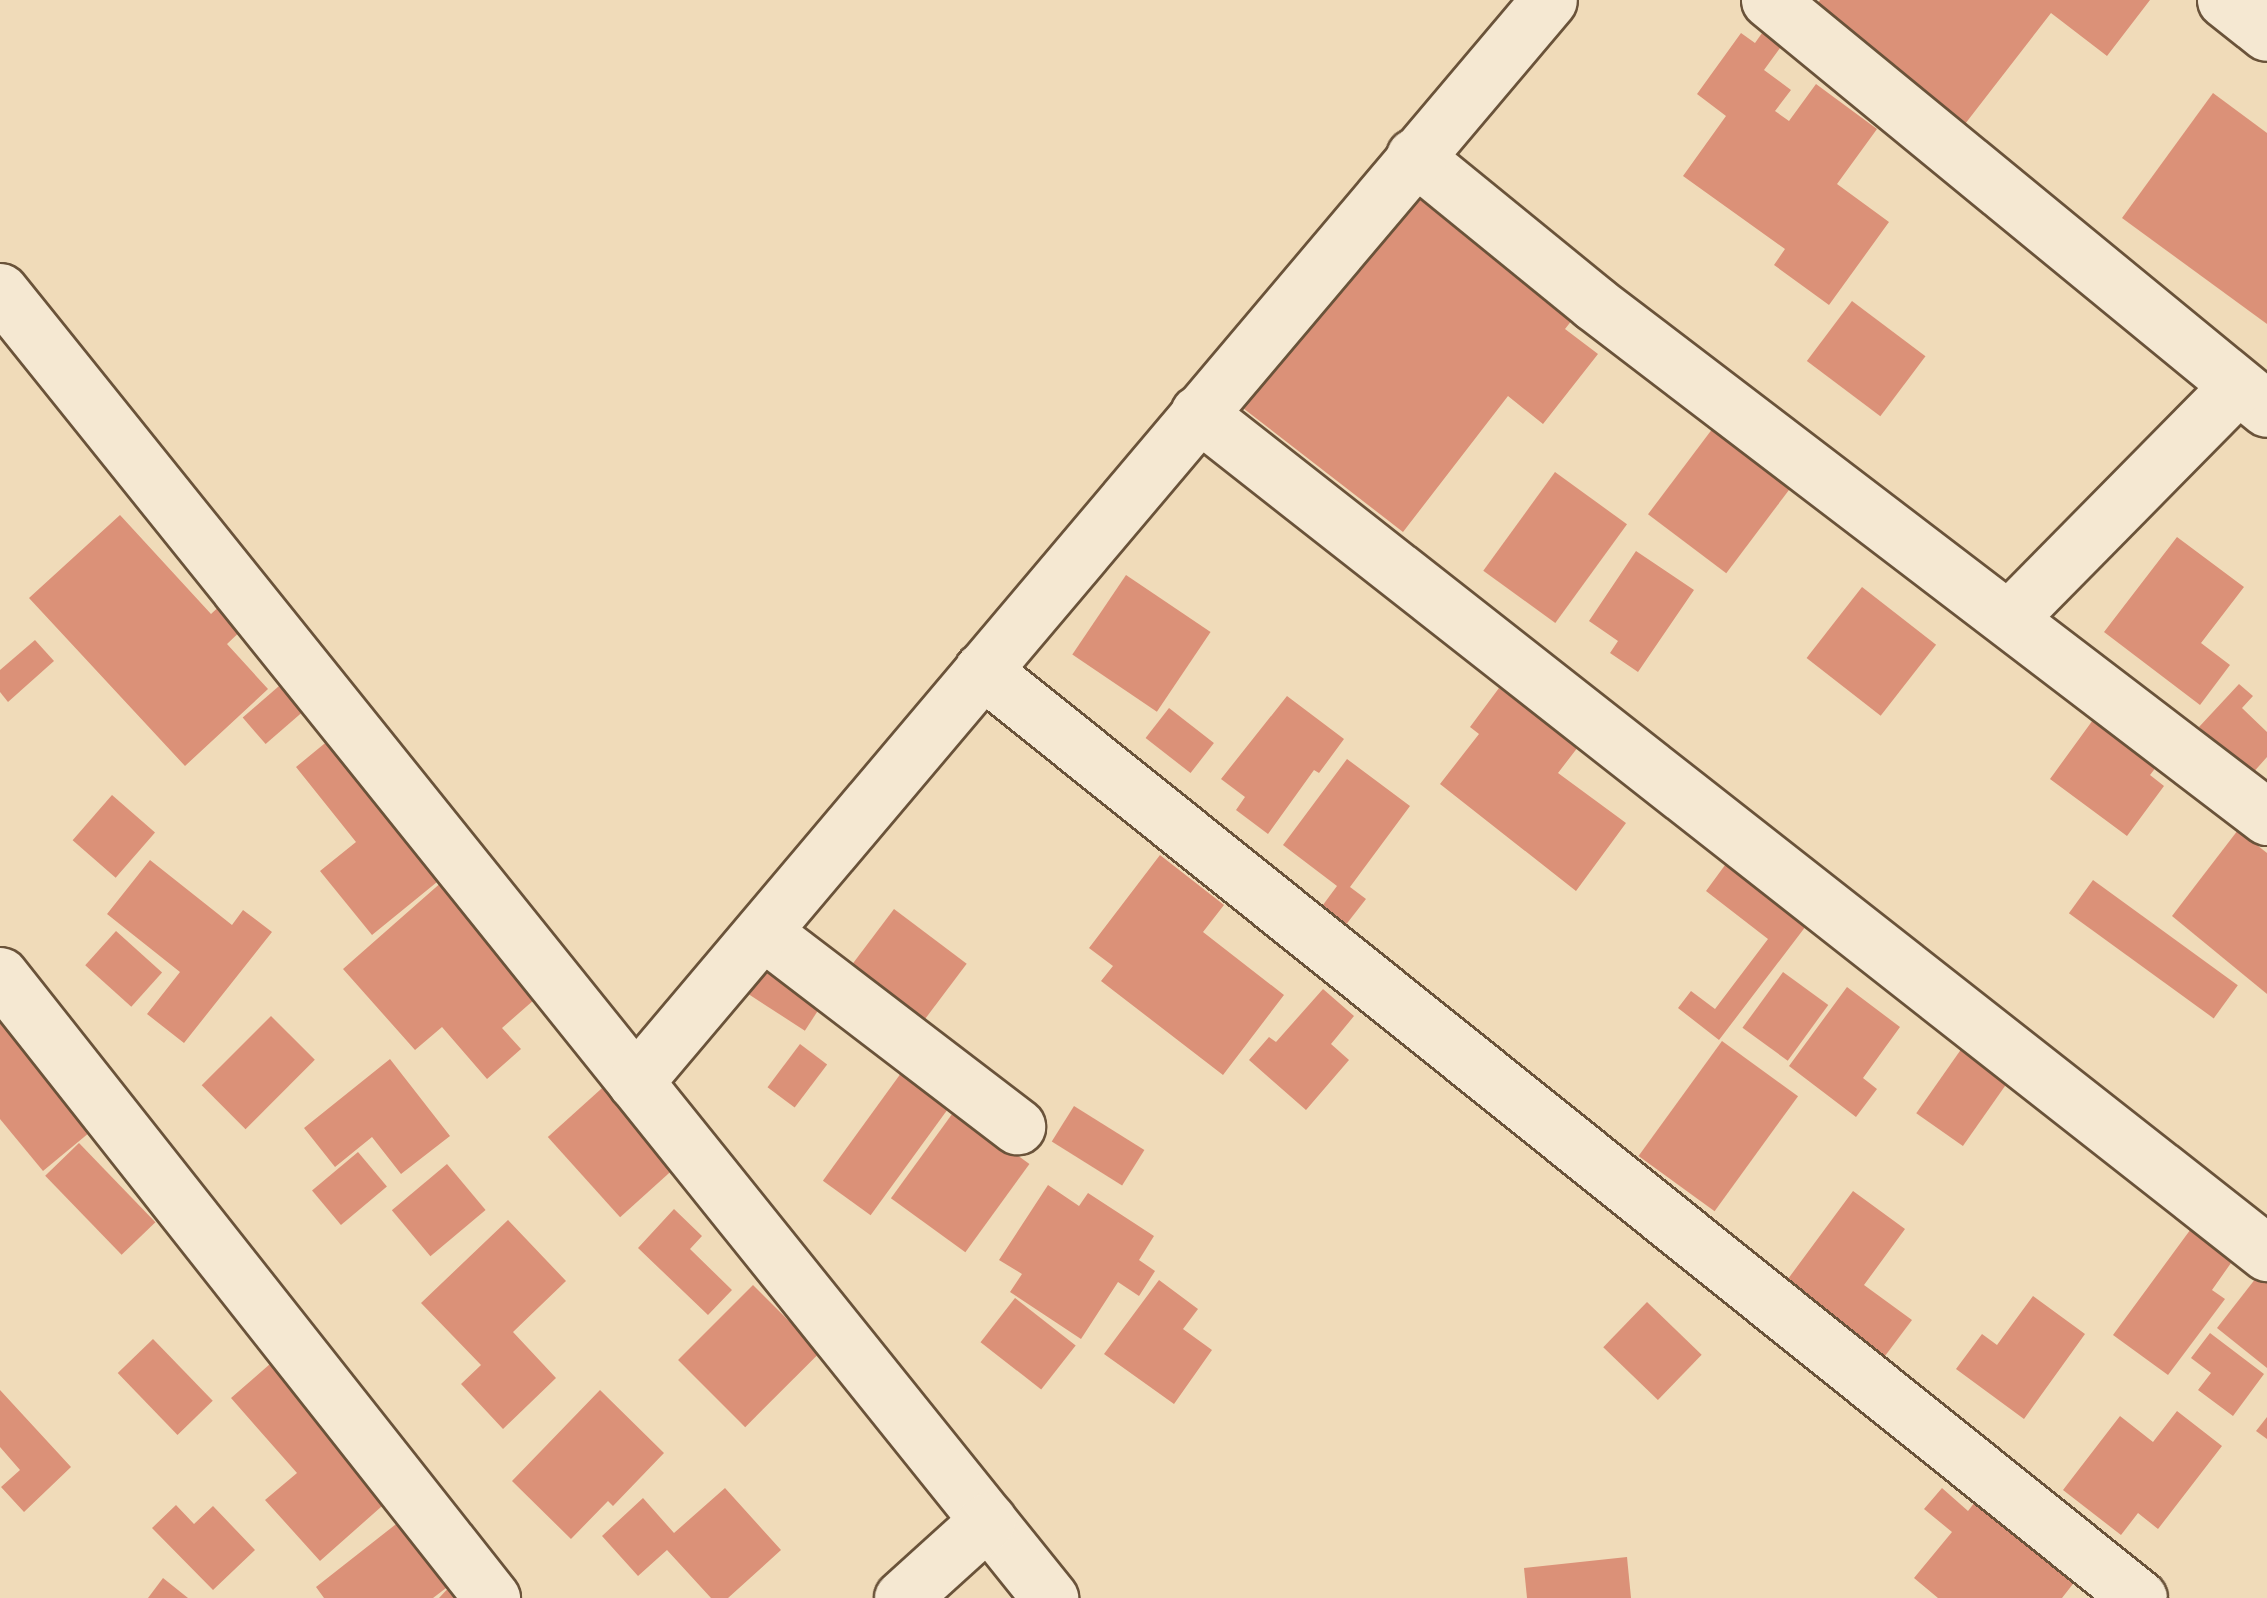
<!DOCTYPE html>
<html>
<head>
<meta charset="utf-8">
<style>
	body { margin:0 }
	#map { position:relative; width:2267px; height:1598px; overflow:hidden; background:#f0dbb9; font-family:"Old Standard TT",serif }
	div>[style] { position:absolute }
	.building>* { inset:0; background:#db9178; transform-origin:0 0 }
	.roads { filter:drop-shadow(2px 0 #6a533a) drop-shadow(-2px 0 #6a533a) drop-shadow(0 2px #6a533a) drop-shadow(0 -2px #6a533a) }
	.street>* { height:55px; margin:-27.5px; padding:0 27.5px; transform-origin:27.5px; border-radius:27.5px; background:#f5e8d2 }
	span { translate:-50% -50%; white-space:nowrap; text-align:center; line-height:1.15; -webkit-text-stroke:9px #f5e8d2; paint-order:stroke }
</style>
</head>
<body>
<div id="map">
	<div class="building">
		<i style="clip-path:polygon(1820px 0,2150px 0,2107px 56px,2051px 13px,1965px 124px,1814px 8px)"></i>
		<i style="clip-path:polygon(1777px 12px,1796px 26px,1764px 70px,1791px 90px,1775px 111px,1789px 121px,1816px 84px,1877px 129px,1837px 184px,1889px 222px,1829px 305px,1774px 265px,1785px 249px,1683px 176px,1726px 116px,1697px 94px,1741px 33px,1755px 43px)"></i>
		<i style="clip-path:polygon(2213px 93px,2267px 133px,2267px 324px,2122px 218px)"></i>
		<i style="clip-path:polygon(1420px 172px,1587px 301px,1565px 329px,1598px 354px,1543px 424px,1508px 396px,1403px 532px,1239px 405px)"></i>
		<i style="left:1852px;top:301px;width:92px;height:75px;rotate:37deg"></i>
		<i style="left:1716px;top:424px;width:98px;height:113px;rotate:37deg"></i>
		<i style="left:1555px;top:472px;width:89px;height:122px;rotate:36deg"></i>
		<i style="clip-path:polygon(120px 515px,211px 614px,224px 602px,246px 626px,227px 644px,268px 689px,185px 766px,29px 598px)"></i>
		<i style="clip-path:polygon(2177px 537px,2244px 587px,2201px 643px,2230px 665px,2200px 705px,2104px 632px)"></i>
		<i style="clip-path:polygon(1636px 551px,1694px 590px,1638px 672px,1610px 653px,1618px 641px,1589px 621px)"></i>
		<i style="left:1126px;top:575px;width:102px;height:96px;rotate:34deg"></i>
		<i style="left:1862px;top:587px;width:94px;height:90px;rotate:38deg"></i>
		<i style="clip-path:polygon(35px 640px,54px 661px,8px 702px,0 692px,0 670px)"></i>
		<i style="left:294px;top:673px;width:35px;height:68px;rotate:49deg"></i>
		<i style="clip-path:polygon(2239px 684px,2253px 696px,2242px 708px,2267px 732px,2267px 757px,2251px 775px,2199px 727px)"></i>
		<i style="clip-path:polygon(1499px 688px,1578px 747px,1558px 773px,1626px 823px,1576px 891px,1440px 784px,1479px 734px,1470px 727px)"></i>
		<i style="clip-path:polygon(1287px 696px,1344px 739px,1319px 773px,1314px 770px,1268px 834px,1236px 810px,1245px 797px,1221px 779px)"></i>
		<i style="clip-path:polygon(2106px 702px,2170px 749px,2150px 775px,2164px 786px,2127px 836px,2050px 779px)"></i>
		<i style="left:1169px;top:708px;width:57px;height:38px;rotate:38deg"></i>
		<i style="clip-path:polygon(341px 730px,453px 869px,372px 935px,320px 871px,356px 842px,296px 767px)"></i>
		<i style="clip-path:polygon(1347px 759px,1410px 806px,1350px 887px,1366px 899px,1341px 931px,1317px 913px,1337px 886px,1283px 845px)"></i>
		<i style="left:112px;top:795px;width:57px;height:60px;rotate:41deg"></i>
		<i style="clip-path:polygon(2238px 830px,2267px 853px,2267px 994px,2172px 916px)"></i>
		<i style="clip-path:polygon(1160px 855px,1224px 905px,1203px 932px,1284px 995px,1223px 1075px,1101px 981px,1113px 966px,1089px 948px)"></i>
		<i style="clip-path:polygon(150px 860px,232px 925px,243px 910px,272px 932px,184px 1043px,147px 1014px,180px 972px,107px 914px)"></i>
		<i style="clip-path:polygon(1728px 861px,1809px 922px,1719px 1040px,1678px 1008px,1691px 991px,1715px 1009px,1768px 939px,1706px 891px)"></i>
		<i style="clip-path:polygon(460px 866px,559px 978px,502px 1028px,521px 1049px,487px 1079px,442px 1027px,415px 1050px,343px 969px)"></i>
		<i style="left:2093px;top:880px;width:179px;height:41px;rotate:36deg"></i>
		<i style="left:894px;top:909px;width:91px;height:69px;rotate:37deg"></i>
		<i style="left:116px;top:931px;width:62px;height:46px;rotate:42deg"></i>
		<i style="left:763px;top:963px;width:72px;height:34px;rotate:33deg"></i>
		<i style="left:1783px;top:972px;width:56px;height:69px;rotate:36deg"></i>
		<i style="clip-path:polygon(1847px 987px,1900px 1027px,1863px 1078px,1877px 1089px,1856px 1117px,1789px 1066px)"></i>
		<i style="clip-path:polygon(0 988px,107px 1118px,43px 1171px,0 1119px)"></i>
		<i style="clip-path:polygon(1323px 989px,1354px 1016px,1331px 1044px,1349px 1060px,1306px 1110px,1249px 1060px,1269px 1037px,1276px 1042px)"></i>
		<i style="left:271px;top:1016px;width:62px;height:98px;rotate:45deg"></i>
		<i style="left:1969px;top:1038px;width:57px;height:92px;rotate:35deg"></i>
		<i style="left:1722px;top:1041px;width:94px;height:142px;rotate:36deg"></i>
		<i style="left:800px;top:1044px;width:34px;height:54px;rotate:37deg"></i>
		<i style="clip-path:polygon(390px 1059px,450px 1136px,401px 1174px,372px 1137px,335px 1167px,304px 1128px)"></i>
		<i style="left:904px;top:1069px;width:59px;height:138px;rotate:36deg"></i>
		<i style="left:611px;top:1080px;width:108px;height:85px;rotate:48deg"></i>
		<i style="left:1074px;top:1106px;width:83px;height:42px;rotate:32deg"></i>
		<i style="left:955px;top:1110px;width:92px;height:109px;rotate:36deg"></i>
		<i style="left:79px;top:1143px;width:110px;height:47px;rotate:46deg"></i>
		<i style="left:358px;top:1152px;width:45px;height:60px;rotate:50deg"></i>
		<i style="left:447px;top:1164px;width:60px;height:72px;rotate:50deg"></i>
		<i style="clip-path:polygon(1048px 1185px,1079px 1206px,1088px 1193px,1154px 1236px,1139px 1260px,1155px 1271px,1139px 1296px,1118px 1282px,1081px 1339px,1010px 1292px,1022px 1274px,999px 1260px)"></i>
		<i style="clip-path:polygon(1853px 1191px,1905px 1229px,1864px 1285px,1912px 1320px,1885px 1356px,1785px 1283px)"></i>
		<i style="clip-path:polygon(674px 1209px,702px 1236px,690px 1249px,732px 1290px,708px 1315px,638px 1248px)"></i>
		<i style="clip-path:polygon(508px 1220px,566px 1281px,513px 1332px,556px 1378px,503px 1429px,461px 1384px,481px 1365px,421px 1303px)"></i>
		<i style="clip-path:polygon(2196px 1222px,2238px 1253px,2212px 1290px,2225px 1299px,2168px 1375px,2113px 1335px)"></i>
		<i style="clip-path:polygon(2263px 1269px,2267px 1272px,2267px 1368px,2217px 1328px)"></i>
		<i style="clip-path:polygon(1159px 1280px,1198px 1309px,1183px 1329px,1212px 1350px,1174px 1404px,1104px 1354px)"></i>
		<i style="left:753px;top:1285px;width:95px;height:106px;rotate:45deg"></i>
		<i style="clip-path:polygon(2033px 1296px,2085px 1334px,2024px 1419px,1956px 1369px,1982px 1334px,1997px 1345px)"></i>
		<i style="left:1015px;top:1298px;width:77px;height:56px;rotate:38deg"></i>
		<i style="left:1647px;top:1302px;width:76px;height:63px;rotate:44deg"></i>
		<i style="clip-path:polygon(2210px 1333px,2264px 1374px,2233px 1416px,2198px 1390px,2211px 1373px,2191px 1358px)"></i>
		<i style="left:153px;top:1339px;width:86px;height:49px;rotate:46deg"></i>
		<i style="clip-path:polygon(286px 1350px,399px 1491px,320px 1561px,265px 1500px,297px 1473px,231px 1398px)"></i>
		<i style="clip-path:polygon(0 1390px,71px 1467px,24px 1512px,1px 1487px,20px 1470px,0 1447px)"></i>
		<i style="clip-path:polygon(600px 1390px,664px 1453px,613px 1506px,608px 1501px,571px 1539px,512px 1481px)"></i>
		<i style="clip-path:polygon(2177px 1411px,2222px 1446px,2158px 1529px,2138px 1513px,2121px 1535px,2063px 1490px,2120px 1416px,2153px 1442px)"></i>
		<i style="clip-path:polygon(2267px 1417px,2267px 1439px,2256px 1431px)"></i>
		<i style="clip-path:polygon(725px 1488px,781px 1550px,728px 1598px,711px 1598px,667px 1550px,638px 1576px,602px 1536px,643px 1498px,674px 1533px)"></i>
		<i style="clip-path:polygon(1942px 1488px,1968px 1511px,1978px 1498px,2076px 1580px,2062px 1598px,1938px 1598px,1914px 1578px,1952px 1532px,1924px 1509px)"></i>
		<i style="clip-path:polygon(176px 1505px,194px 1524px,213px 1506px,255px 1550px,213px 1590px,152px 1528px)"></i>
		<i style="clip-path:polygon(400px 1521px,467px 1533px,497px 1559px,473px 1586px,486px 1598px,439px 1598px,454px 1582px,433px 1598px,324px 1598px,316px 1587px)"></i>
		<i style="clip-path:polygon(1627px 1557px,1631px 1598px,1527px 1598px,1524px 1568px)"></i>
		<i style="clip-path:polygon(163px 1578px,188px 1598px,148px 1598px)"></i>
	</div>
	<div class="roads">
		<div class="street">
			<i style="left:1769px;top:0;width:644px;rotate:39.4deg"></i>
			<i style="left:2225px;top:0;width:53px;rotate:38.2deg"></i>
			<i style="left:1414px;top:156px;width:232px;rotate:39.2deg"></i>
			<i style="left:1594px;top:303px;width:847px;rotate:37.37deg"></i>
			<i style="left:0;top:291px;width:1677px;rotate:51.22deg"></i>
			<i style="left:1198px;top:413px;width:1360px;rotate:38.16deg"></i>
			<i style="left:2010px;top:617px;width:322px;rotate:-45.4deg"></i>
			<i style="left:982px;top:670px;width:1483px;rotate:38.73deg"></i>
			<i style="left:763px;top:932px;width:320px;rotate:37.4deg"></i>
			<i style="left:0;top:975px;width:794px;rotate:51.7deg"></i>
			<i style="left:635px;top:1082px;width:1416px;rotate:-49.81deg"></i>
			<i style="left:902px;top:1598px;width:116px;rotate:-42.2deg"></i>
		</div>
	</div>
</div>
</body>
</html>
